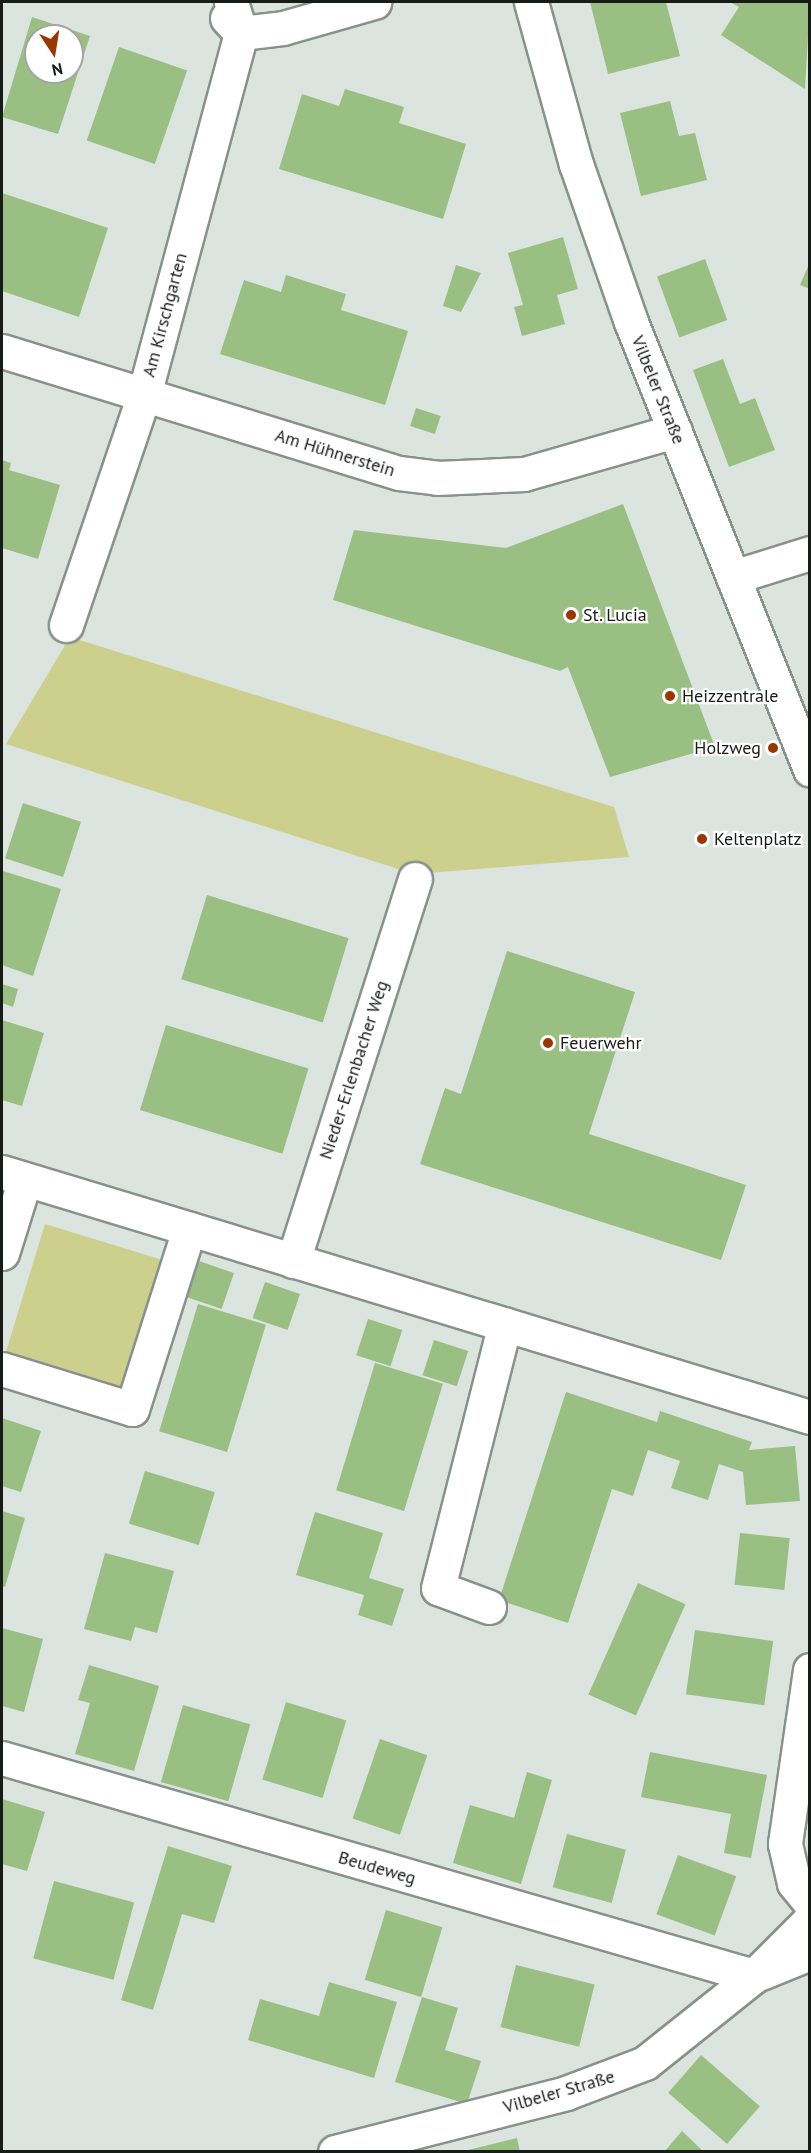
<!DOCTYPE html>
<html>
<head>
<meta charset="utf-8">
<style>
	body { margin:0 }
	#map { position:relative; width:811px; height:2153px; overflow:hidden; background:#dbe4de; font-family:"PT Sans",sans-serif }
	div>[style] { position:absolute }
	.green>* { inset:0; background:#ccd08c; transform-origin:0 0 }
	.building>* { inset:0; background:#9abf82; transform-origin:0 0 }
	.roads { filter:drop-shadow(2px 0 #88918b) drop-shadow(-2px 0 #88918b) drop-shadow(0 2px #88918b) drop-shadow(0 -2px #88918b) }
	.street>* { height:33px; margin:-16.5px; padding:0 16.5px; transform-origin:16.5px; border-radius:16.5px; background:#fff }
	.secondary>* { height:33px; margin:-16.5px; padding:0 16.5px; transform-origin:16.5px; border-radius:16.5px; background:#fff }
	.dots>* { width:16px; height:16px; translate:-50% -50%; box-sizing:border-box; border:3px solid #fff; border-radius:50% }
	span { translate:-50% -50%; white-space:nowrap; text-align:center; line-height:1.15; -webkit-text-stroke:4.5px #fff; paint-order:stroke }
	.street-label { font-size:18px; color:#181c19 }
	.poi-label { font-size:18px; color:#181c19 }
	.left { translate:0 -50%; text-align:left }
	.right { translate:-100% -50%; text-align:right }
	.frame { position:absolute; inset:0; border:3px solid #181c19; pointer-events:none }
	.north { position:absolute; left:24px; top:24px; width:60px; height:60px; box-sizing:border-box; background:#fff; border:2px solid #a3a4a3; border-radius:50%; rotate:168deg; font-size:16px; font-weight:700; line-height:24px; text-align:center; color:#181c19 }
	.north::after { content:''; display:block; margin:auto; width:21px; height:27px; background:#9a3600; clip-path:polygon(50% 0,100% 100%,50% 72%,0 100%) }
</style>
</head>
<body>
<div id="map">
	<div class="green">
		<i style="clip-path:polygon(70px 637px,614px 807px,629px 857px,414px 874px,6px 744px)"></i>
		<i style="left:45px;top:1224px;width:123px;height:133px;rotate:17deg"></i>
	</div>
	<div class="building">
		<i style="clip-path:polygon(590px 2px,666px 2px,680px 56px,608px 74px)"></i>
		<i style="clip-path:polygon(730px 2px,810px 2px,805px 89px,721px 35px,739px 7px)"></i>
		<i style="clip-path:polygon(evenodd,32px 17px,90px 36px,58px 134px,2px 117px,32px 17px,36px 36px,72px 36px,72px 72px,36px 72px,36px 36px)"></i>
		<i style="left:119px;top:47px;width:72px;height:99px;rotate:19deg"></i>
		<i style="clip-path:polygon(345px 89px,404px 107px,399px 123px,466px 144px,443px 219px,279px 169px,302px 94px,339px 106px)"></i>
		<i style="clip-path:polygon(670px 101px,679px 136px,695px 133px,707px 180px,641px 196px,620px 113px)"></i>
		<i style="clip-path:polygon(2px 193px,108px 228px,79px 317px,2px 291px)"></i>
		<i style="clip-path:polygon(563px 237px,578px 289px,557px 295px,565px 324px,522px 336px,514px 307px,523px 305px,508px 253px)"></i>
		<i style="left:705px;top:259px;width:65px;height:51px;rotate:70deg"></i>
		<i style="clip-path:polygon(810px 262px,810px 289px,800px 285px)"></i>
		<i style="clip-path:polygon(456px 265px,481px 273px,461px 312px,443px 306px)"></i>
		<i style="clip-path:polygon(286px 275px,346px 294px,341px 310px,408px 331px,385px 405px,220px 354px,244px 280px,281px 292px)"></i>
		<i style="clip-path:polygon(723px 359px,740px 404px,755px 398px,775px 450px,729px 467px,693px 370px)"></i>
		<i style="left:416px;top:408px;width:26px;height:19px;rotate:18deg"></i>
		<i style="clip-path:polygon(2px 460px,11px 463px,9px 470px,60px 485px,38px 559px,2px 548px)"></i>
		<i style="clip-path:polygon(623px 504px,715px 747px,610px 777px,568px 667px,560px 671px,333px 600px,354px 530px,506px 548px)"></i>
		<i style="left:23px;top:803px;width:61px;height:58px;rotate:18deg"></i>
		<i style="clip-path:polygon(3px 871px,61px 889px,33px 976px,2px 965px)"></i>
		<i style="left:207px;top:895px;width:148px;height:88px;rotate:17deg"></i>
		<i style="clip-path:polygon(507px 951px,635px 992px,589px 1134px,746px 1185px,721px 1260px,420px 1164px,445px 1088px,461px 1094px)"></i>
		<i style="clip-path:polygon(2px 984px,18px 989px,13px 1007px,2px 1003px)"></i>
		<i style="clip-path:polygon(2px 1020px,44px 1033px,22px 1106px,2px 1100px)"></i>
		<i style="left:166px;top:1025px;width:149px;height:89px;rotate:17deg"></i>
		<i style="left:199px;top:1261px;width:37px;height:38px;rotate:19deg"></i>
		<i style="left:265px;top:1282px;width:37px;height:38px;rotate:19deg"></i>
		<i style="left:198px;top:1304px;width:71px;height:133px;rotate:17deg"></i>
		<i style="left:368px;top:1319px;width:36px;height:38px;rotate:18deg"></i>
		<i style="left:434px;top:1340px;width:36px;height:37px;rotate:18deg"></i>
		<i style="left:375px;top:1363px;width:71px;height:133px;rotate:17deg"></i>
		<i style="clip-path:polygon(566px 1392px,657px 1422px,660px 1411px,752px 1442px,749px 1450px,795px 1446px,800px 1501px,746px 1505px,743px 1472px,719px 1464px,708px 1500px,671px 1488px,680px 1461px,648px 1450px,633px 1496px,612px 1489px,568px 1623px,499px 1600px)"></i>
		<i style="clip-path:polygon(2px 1418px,41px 1431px,21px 1492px,2px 1486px)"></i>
		<i style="left:145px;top:1471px;width:73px;height:55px;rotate:17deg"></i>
		<i style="clip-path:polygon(2px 1511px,25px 1518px,5px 1587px,2px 1586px)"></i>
		<i style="clip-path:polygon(315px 1512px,383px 1533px,369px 1578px,404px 1589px,392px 1626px,358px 1615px,364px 1595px,296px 1575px)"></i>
		<i style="left:740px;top:1533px;width:50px;height:52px;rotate:6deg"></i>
		<i style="clip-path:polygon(105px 1553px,174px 1571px,157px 1633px,135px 1627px,131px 1641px,84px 1629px)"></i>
		<i style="left:638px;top:1583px;width:52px;height:122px;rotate:24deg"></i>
		<i style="clip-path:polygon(2px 1628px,43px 1639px,24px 1712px,2px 1706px)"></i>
		<i style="left:695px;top:1630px;width:79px;height:65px;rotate:8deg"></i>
		<i style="clip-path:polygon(89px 1665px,159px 1686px,134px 1771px,75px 1754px,90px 1703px,78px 1700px)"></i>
		<i style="left:286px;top:1702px;width:63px;height:81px;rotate:17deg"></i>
		<i style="left:183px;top:1705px;width:70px;height:80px;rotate:16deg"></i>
		<i style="left:380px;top:1739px;width:50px;height:84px;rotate:19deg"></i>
		<i style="clip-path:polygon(650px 1752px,767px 1775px,751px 1858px,724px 1853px,731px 1814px,641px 1797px)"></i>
		<i style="clip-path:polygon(527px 1772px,552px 1780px,521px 1884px,453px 1863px,470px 1805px,514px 1818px)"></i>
		<i style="clip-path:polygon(2px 1799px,45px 1812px,27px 1871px,2px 1864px)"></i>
		<i style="left:567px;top:1834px;width:61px;height:55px;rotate:15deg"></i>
		<i style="clip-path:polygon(168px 1846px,232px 1866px,214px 1923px,182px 1914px,153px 2010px,121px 2000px)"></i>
		<i style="left:678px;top:1855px;width:62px;height:63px;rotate:20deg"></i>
		<i style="left:54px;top:1881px;width:83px;height:80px;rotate:15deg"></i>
		<i style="left:386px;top:1910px;width:59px;height:73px;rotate:17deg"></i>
		<i style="left:516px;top:1965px;width:81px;height:64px;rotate:14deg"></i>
		<i style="clip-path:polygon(329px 1982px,397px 2002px,374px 2078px,248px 2040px,260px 1999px,319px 2016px)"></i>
		<i style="clip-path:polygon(422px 1997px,458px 2008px,445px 2050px,481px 2061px,467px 2104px,395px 2082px)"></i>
		<i style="left:701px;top:2055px;width:78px;height:50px;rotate:41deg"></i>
		<i style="clip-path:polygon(682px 2131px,704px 2152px,664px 2152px)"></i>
		<i style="clip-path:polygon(517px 2138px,520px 2152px,464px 2152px,464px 2151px)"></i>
	</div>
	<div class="roads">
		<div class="street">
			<i style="left:227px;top:18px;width:21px;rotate:47deg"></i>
			<i style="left:241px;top:33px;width:42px;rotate:-6.8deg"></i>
			<i style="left:283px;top:28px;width:95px;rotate:-15.9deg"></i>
			<i style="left:2px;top:351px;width:415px;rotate:17.1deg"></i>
			<i style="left:399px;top:473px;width:38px;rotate:7deg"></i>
			<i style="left:437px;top:478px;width:87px;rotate:-2.6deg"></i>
			<i style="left:524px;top:474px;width:157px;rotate:-15.9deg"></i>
			<i style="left:733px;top:577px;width:81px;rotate:-17.3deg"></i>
			<i style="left:66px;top:625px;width:243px;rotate:-71.3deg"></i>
			<i style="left:144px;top:395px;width:375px;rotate:-75deg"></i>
			<i style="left:241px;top:33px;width:33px;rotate:-108deg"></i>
			<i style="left:2px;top:1172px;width:844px;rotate:16.87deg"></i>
			<i style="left:2px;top:1253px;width:77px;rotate:-72.7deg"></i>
			<i style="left:293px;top:1261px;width:401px;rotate:-72.3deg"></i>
			<i style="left:2px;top:1369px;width:136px;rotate:17.1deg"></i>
			<i style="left:132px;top:1409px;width:189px;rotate:-72.4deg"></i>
			<i style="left:489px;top:1607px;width:54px;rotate:-159.6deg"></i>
			<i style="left:438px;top:1588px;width:272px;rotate:-75.8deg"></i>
			<i style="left:2px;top:1758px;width:783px;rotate:16.17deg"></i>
			<i style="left:761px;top:1973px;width:53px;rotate:-22.2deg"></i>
			<i style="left:335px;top:2152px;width:238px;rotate:-14.3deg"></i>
			<i style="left:566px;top:2093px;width:85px;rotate:-20.8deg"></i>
			<i style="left:645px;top:2063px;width:139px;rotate:-38.6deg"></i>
			<i style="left:754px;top:1976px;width:79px;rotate:-45deg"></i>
		</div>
		<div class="secondary">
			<i style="left:531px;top:2px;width:168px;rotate:74.5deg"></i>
			<i style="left:576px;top:164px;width:167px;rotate:70.8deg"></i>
			<i style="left:631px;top:322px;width:482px;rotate:68.2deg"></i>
			<i style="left:810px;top:1670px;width:176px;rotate:98.2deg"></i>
			<i style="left:785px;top:1844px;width:40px;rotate:77deg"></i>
			<i style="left:794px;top:1883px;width:26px;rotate:51deg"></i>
		</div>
	</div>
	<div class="dots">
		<i style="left:571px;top:615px;background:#9a3600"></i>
		<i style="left:670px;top:696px;background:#9a3600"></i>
		<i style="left:773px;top:748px;background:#9a3600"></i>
		<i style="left:702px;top:839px;background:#9a3600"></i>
		<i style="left:548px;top:1043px;background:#9a3600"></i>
	</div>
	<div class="street-label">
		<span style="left:165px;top:315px;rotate:-75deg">Am Kirschgarten</span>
		<span style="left:658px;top:390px;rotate:68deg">Vilbeler Straße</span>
		<span style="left:335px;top:453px;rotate:17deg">Am Hühnerstein</span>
		<span style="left:354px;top:1070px;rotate:-72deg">Nieder-Erlenbacher Weg</span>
		<span style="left:377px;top:1868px;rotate:16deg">Beudeweg</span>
		<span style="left:559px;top:2092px;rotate:-16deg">Vilbeler Straße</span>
	</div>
	<div class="poi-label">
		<span class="left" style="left:583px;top:615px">St. Lucia</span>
		<span class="left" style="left:682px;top:696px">Heizzentrale</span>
		<span class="right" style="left:761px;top:748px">Holzweg</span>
		<span class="left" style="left:714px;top:839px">Keltenplatz</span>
		<span class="left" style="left:560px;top:1043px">Feuerwehr</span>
	</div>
	<div class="frame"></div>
	<div class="north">N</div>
</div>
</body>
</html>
